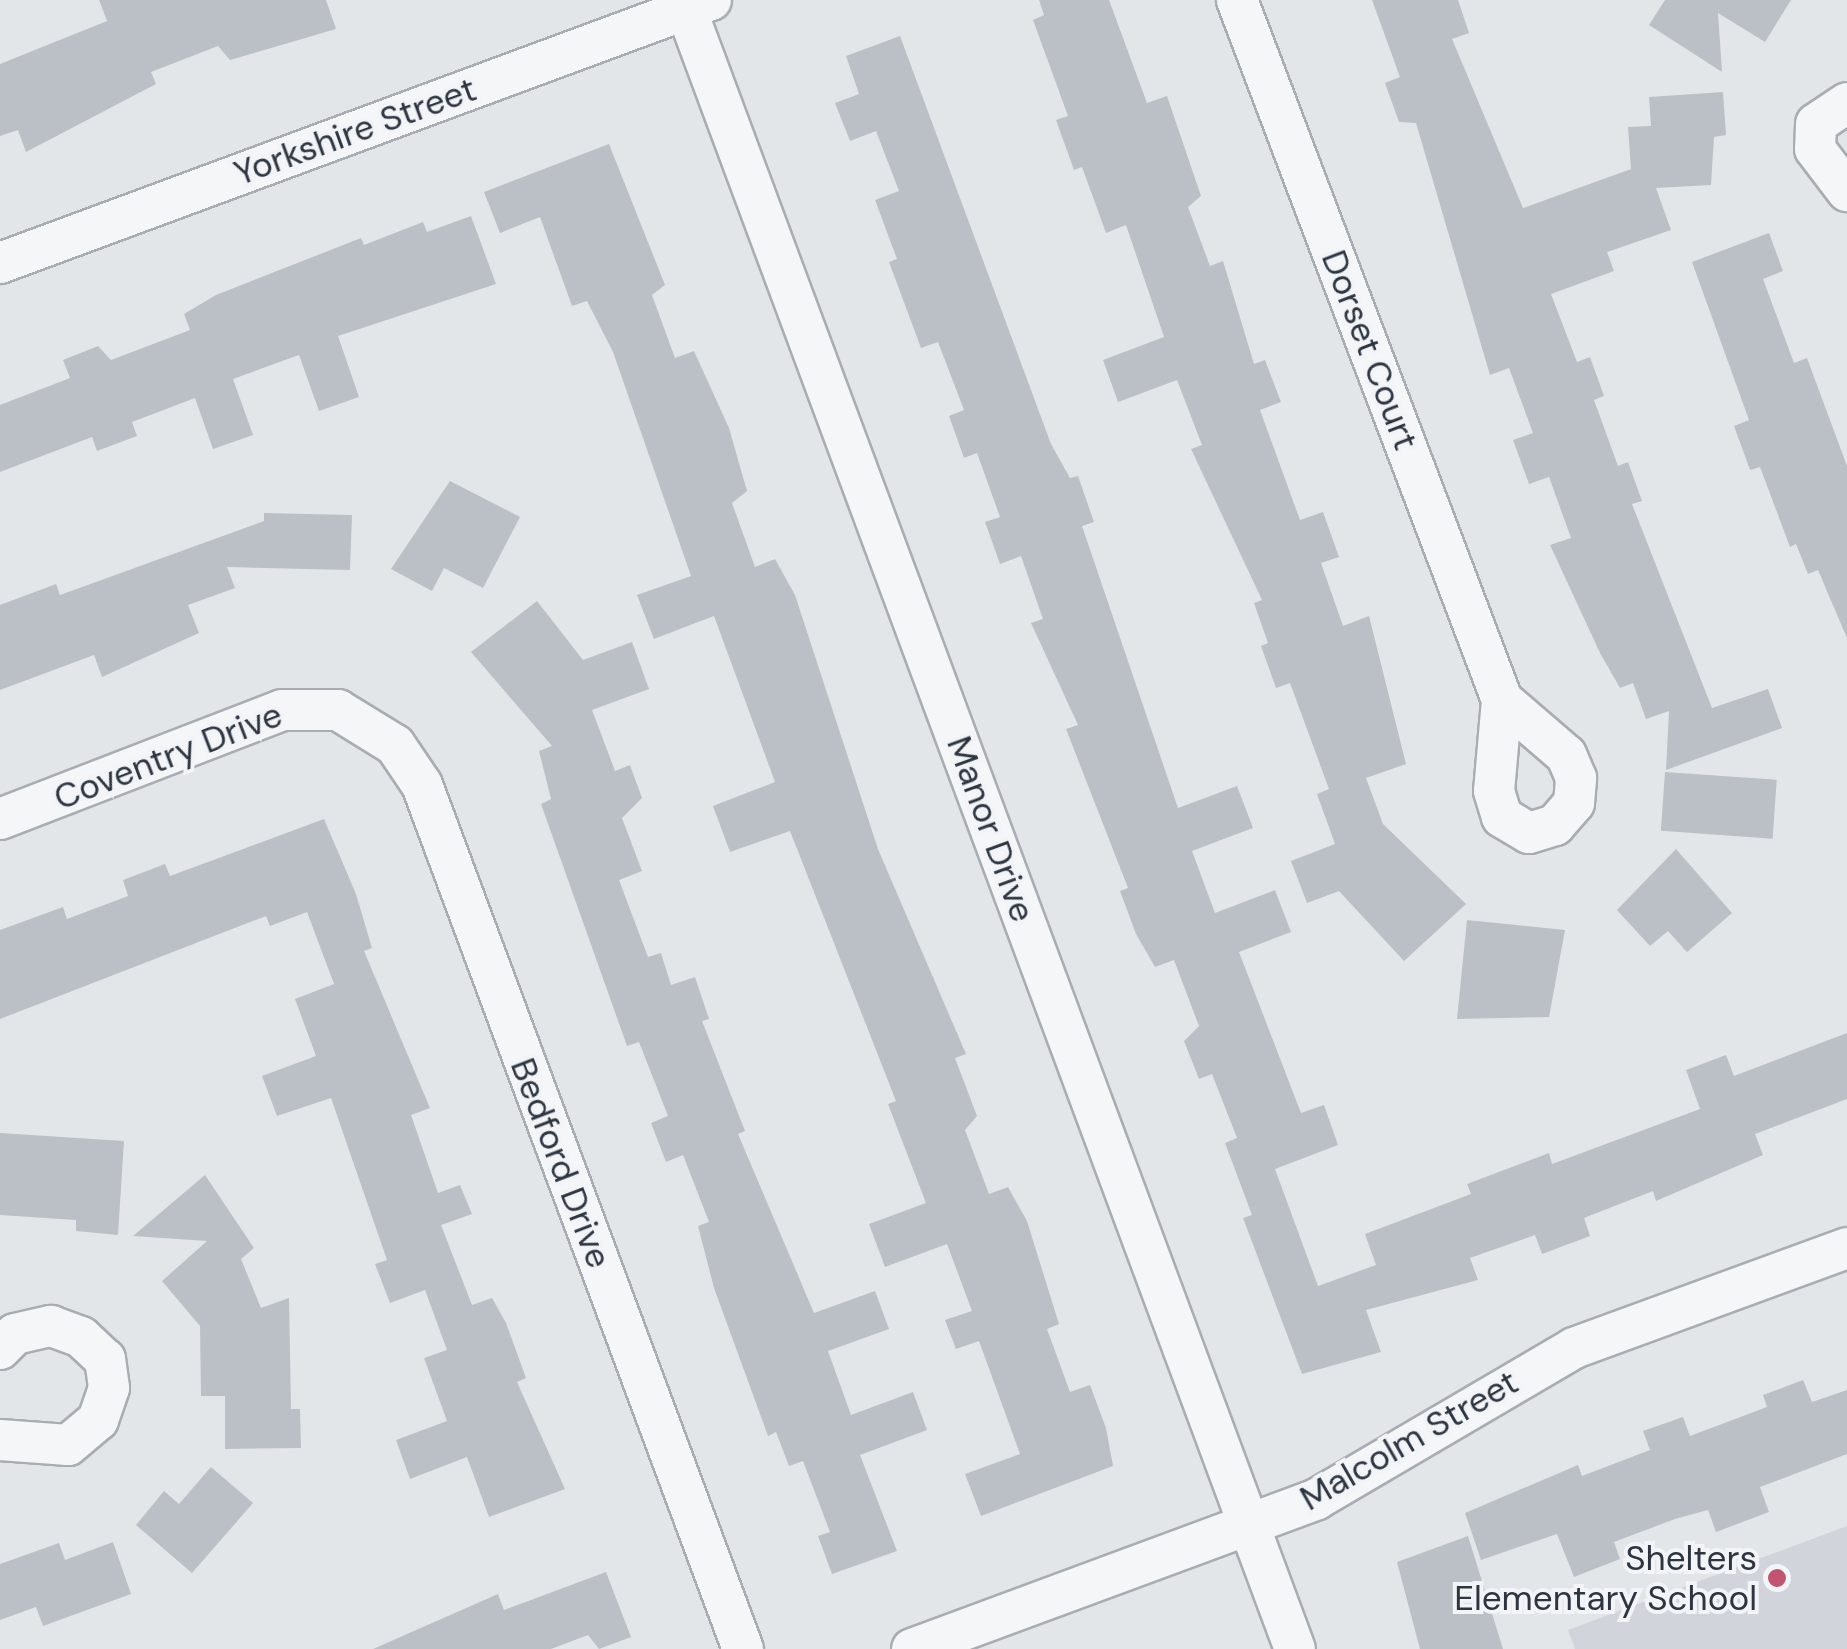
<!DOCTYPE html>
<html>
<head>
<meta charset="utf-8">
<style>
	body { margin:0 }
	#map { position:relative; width:1847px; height:1649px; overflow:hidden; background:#e3e6e9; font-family:"DM Sans",sans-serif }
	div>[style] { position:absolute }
	.built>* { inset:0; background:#d1d5db }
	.building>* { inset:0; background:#bac0c6; transform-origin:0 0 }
	.roads { filter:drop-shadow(2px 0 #a8adb3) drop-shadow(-2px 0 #a8adb3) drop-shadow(0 2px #a8adb3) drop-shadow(0 -2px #a8adb3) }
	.minor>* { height:40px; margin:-20px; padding:0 20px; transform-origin:20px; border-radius:20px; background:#f5f6f8 }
	.dots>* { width:28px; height:28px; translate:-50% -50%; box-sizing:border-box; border:5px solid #f2f4f7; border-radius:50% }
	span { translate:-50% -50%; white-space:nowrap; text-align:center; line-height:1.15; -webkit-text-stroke:8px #f2f4f7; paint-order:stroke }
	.street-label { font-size:35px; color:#2c3540 }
	.poi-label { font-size:35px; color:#2c3540 }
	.right { translate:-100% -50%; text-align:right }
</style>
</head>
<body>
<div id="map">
	<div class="built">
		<i style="clip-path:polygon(1847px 1526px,1847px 1649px,1575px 1649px,1568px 1630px)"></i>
	</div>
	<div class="building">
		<i style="clip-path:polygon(99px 0,326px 0,336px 29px,230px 60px,218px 46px,151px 72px,156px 84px,26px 152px,18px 130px,0 136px,0 64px,107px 21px)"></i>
		<i style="clip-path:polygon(1039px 0,1109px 0,1147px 103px,1167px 96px,1201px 196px,1188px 207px,1210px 266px,1223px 261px,1254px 364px,1265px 360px,1281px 402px,1260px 410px,1300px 520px,1323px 512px,1339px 557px,1321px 563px,1343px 626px,1369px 616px,1406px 764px,1366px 778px,1383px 824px,1466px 904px,1404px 961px,1339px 891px,1307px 903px,1291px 861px,1335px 844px,1317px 794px,1329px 789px,1290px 683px,1276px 688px,1261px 646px,1268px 643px,1254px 603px,1262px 600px,1191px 449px,1202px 445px,1177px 380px,1118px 402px,1103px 360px,1164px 337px,1126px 225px,1106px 233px,1082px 167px,1074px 170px,1056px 120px,1068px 116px,1033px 20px,1044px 15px)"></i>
		<i style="clip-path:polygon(1372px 0,1458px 0,1469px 33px,1452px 39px,1523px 208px,1631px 169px,1628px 127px,1651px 126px,1649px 97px,1723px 92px,1726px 135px,1714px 137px,1711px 185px,1656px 188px,1671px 230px,1607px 252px,1614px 271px,1551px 294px,1577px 362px,1590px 357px,1604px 396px,1594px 400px,1618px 466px,1628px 462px,1642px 501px,1632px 504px,1712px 708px,1768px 689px,1782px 728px,1666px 770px,1669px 711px,1646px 719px,1633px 683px,1620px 688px,1600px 653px,1550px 545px,1571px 538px,1549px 477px,1529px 484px,1513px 440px,1533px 433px,1509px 368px,1490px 375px,1416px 123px,1399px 122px,1385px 83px,1400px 77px)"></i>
		<i style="clip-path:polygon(1665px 0,1791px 0,1765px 42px,1718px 13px,1722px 72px,1649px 25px)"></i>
		<i style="clip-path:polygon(900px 36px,1051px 444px,1070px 478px,1078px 476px,1094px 522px,1082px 526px,1178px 808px,1237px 786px,1253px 828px,1192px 851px,1215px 913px,1275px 890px,1291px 932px,1239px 952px,1301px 1113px,1324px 1105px,1338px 1145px,1275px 1169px,1318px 1286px,1376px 1265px,1365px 1234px,1471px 1194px,1467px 1184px,1549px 1153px,1552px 1164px,1700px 1109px,1686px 1070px,1726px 1055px,1734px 1076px,1847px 1033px,1847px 1099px,1755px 1134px,1763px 1155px,1656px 1201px,1653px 1191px,1584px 1218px,1590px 1236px,1542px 1254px,1535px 1235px,1470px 1258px,1478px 1280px,1366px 1310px,1381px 1352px,1302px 1374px,1243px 1218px,1252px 1215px,1225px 1143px,1237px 1138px,1212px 1074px,1199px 1079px,1184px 1041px,1199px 1026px,1174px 960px,1155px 967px,1136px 934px,1120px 891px,1128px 888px,1066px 729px,1078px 725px,1031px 623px,1043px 619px,1021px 556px,1000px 564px,985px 522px,1000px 517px,977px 453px,964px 458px,949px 416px,964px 410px,938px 342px,921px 348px,889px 262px,897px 259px,875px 200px,899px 191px,876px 131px,850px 141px,835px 103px,859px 94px,846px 56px)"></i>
		<i style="clip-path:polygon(609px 144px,665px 285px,652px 295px,675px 358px,694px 351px,729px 428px,747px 491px,732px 503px,755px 567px,775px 559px,795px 595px,878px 849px,966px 1054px,955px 1058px,977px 1116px,965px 1130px,989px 1194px,1008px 1187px,1027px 1221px,1059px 1324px,1047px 1329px,1070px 1392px,1090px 1385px,1106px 1428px,1113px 1466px,981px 1516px,965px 1474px,1020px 1454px,979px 1341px,956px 1349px,945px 1320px,972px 1311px,947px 1244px,885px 1267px,869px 1224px,926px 1203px,888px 1104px,896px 1101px,790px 831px,730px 852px,713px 806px,775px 782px,714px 616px,654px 639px,637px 595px,691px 576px,613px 352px,587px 301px,572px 306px,540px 217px,500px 233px,484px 192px)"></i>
		<i style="clip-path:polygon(471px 216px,496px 284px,338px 336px,359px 397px,319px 411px,299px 355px,233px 379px,253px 435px,213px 449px,195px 398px,132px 422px,137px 436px,97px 451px,92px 437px,0 472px,0 405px,70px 378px,63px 360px,98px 346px,111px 360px,190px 330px,184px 314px,216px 295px,361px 238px,364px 245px,423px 222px,427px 232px)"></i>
		<i style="clip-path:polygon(1769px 233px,1783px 271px,1763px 279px,1794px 363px,1807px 358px,1847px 466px,1847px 638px,1818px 570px,1808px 574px,1796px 544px,1790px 547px,1760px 467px,1750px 470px,1734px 426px,1749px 420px,1692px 262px)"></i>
		<i style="clip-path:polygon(450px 481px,520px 517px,483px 588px,444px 568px,432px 591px,391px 569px)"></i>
		<i style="clip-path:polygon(264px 513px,352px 515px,350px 570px,227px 567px,235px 588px,188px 605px,199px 633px,102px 677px,94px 655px,0 690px,0 605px,56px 584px,60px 595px,264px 521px)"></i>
		<i style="clip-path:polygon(537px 601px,583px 660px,632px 642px,649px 689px,592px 710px,615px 771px,630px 765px,642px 798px,622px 818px,642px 871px,619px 880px,648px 957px,661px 953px,671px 985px,695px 977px,709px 1019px,702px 1021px,745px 1131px,738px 1134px,814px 1313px,875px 1291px,889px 1329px,828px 1351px,851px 1415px,913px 1392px,927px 1430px,860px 1455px,897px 1551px,832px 1574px,818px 1536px,830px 1532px,803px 1461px,789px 1466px,776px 1432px,768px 1436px,714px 1288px,698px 1226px,709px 1222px,683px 1155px,666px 1162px,651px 1123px,668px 1116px,639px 1042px,627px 1046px,541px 804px,551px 799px,539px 751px,552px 746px,471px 652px)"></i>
		<i style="left:1665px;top:772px;width:112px;height:59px;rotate:4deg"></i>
		<i style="clip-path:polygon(324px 819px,356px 894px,372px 948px,364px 951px,430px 1108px,411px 1115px,438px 1193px,460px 1185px,472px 1214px,441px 1225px,472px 1305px,492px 1298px,506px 1323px,526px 1378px,517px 1382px,565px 1489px,489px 1517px,467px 1457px,410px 1479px,396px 1440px,447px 1421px,424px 1358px,447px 1350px,425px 1290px,390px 1303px,375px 1264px,387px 1260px,331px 1098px,277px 1116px,262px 1076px,316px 1056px,295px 999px,334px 984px,307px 912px,270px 926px,266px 916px,0 1019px,0 930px,63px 907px,67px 919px,128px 896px,123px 880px,165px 864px,170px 876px)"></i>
		<i style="clip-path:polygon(1676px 849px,1732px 913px,1687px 952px,1668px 931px,1650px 946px,1617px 910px)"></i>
		<i style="clip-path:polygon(1467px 920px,1565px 930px,1549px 1017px,1457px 1019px)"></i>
		<i style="clip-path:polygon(0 1133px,124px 1141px,118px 1235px,76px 1231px,76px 1220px,0 1215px)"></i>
		<i style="clip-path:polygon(205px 1175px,254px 1248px,241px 1259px,261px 1308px,289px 1298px,291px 1409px,300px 1409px,301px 1448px,225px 1449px,225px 1396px,201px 1396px,200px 1326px,162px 1281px,207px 1241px,133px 1236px)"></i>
		<i style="clip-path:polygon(1803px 1380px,1812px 1402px,1847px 1390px,1847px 1454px,1760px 1487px,1769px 1512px,1716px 1532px,1708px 1510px,1675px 1519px,1614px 1542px,1620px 1559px,1574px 1577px,1557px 1534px,1481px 1560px,1465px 1513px,1578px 1465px,1582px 1476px,1650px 1450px,1643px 1431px,1683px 1417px,1690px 1436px,1767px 1407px,1763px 1395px)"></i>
		<i style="clip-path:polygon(211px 1467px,253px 1503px,192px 1573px,136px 1525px,164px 1491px,179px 1504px)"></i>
		<i style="clip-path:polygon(1468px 1536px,1503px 1649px,1420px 1649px,1397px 1562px)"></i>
		<i style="clip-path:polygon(113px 1542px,131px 1594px,43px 1626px,36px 1607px,0 1620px,0 1564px,59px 1543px,65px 1560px)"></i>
		<i style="clip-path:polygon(606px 1572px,631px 1637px,599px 1649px,588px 1635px,551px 1649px,373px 1649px,498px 1594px,504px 1610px)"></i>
	</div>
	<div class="roads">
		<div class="minor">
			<i style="left:1237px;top:0;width:748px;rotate:69.26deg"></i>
			<i style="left:1502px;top:700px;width:91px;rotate:95deg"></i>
			<i style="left:1494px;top:791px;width:27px;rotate:73deg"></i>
			<i style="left:1502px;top:817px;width:31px;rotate:31deg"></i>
			<i style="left:1529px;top:833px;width:27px;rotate:-17deg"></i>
			<i style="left:1555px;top:825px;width:29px;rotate:-49deg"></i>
			<i style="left:1574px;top:803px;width:25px;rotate:-85deg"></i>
			<i style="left:1576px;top:778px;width:25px;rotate:-113deg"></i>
			<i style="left:1566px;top:755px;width:84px;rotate:-139.3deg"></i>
			<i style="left:686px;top:9px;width:1749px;rotate:69.63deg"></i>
			<i style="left:1847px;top:103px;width:37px;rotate:146deg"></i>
			<i style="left:1816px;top:124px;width:25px;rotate:92deg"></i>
			<i style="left:1815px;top:149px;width:53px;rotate:52.7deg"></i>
			<i style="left:0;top:263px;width:758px;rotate:-20.3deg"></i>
			<i style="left:0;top:819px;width:302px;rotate:-21.1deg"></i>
			<i style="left:282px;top:710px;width:56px"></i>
			<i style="left:338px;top:710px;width:67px;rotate:31.6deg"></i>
			<i style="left:395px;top:745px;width:48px;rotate:56deg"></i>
			<i style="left:422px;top:785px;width:922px;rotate:69.62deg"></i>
			<i style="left:0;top:1349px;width:21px;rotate:-45deg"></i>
			<i style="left:15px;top:1334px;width:37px;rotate:-13deg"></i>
			<i style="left:51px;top:1326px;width:32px;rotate:20deg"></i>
			<i style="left:81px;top:1337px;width:33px;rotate:43deg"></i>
			<i style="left:105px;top:1359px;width:29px;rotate:82deg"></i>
			<i style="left:109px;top:1388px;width:34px;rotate:109deg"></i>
			<i style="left:98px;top:1420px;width:39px;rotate:140deg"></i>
			<i style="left:68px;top:1445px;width:68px;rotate:-175.8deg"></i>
			<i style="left:912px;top:1649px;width:432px;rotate:-20.3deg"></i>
			<i style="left:1317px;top:1499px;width:298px;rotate:-30.4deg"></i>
			<i style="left:1574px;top:1348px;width:291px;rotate:-20.1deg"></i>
		</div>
	</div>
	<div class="dots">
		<i style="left:1777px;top:1578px;background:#c15571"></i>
	</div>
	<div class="street-label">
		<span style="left:355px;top:131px;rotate:-20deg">Yorkshire Street</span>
		<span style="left:1370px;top:350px;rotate:69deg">Dorset Court</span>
		<span style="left:168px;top:756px;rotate:-21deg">Coventry Drive</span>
		<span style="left:991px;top:829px;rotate:70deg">Manor Drive</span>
		<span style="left:561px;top:1163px;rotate:69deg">Bedford Drive</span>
		<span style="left:1409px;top:1440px;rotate:-30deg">Malcolm Street</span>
	</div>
	<div class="poi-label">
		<span class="right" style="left:1757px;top:1578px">Shelters<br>Elementary School</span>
	</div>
</div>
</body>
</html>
